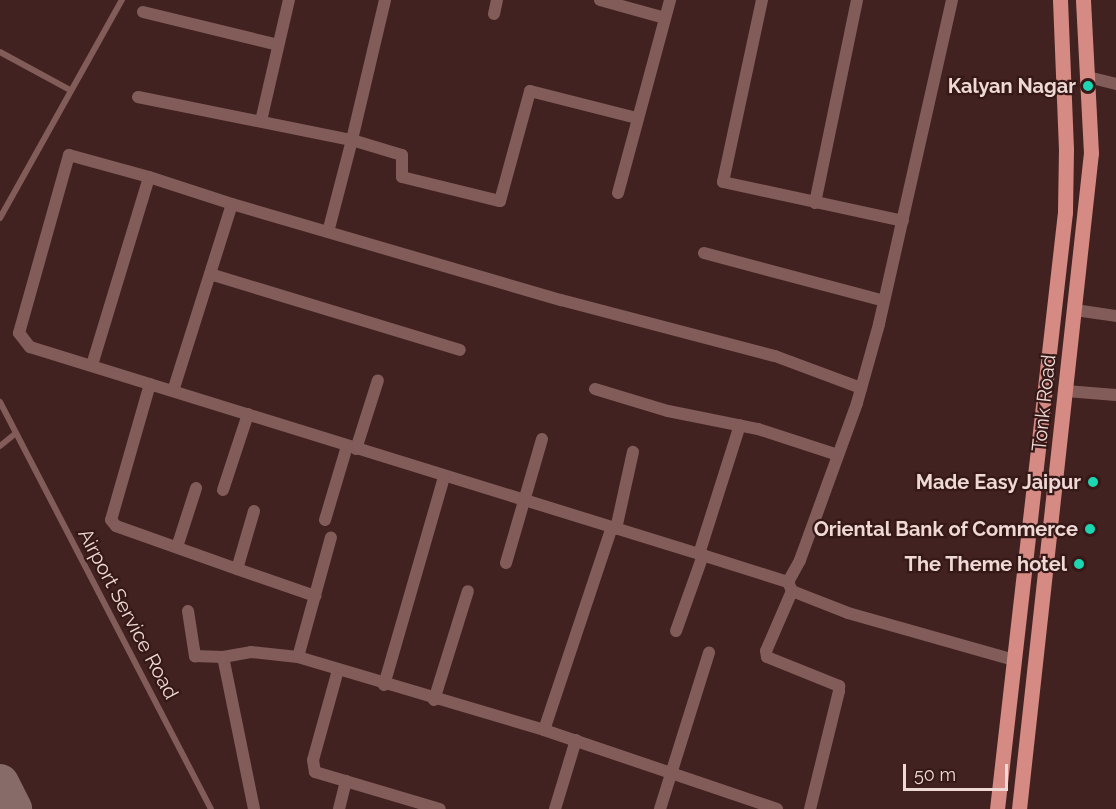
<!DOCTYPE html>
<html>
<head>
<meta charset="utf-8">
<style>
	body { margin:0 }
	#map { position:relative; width:1116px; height:809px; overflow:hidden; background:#412220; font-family:Raleway,sans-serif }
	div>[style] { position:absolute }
	.taxiway>* { height:38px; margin:-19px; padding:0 19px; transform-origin:19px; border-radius:19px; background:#866b69 }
	.lane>* { height:6px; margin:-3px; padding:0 3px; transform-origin:3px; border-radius:3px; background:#825c59 }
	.street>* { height:12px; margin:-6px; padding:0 6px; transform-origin:6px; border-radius:6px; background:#825c59 }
	.primary>* { height:15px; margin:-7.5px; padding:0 7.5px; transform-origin:7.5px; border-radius:7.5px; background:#d68a84 }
	.dots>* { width:16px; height:16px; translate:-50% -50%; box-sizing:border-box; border:3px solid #361917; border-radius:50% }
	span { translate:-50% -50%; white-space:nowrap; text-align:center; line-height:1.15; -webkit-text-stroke:4.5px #361917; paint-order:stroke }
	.poi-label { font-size:20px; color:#eed9d7; font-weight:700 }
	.right { translate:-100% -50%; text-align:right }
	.street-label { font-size:20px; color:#eed9d7 }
	.scale { position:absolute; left:903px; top:764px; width:105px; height:27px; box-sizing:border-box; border:3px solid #eed9d7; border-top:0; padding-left:8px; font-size:18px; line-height:21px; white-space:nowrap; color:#eed9d7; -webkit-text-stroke:4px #361917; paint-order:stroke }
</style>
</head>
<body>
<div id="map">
	<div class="taxiway">
		<i style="left:0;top:783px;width:29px;rotate:63deg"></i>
	</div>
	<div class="lane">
		<i style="left:0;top:52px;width:80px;rotate:28.5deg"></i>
		<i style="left:0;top:218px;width:250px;rotate:-60.8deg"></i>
		<i style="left:0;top:402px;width:458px;rotate:62.6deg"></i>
		<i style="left:0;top:446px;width:19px;rotate:-39deg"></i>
	</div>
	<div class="street">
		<i style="left:385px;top:0;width:144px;rotate:103.3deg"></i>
		<i style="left:352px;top:140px;width:52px;rotate:16.7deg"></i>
		<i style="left:402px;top:155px;width:22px;rotate:90deg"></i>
		<i style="left:402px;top:177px;width:101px;rotate:13.8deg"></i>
		<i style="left:500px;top:201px;width:114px;rotate:-74.7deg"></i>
		<i style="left:530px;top:91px;width:110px;rotate:14.2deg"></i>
		<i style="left:600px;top:0;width:67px;rotate:15.5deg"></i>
		<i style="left:762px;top:0;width:186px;rotate:102.1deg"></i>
		<i style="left:723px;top:182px;width:184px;rotate:12.2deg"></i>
		<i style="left:143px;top:12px;width:139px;rotate:13.7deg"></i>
		<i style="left:494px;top:14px;width:14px;rotate:-78deg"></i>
		<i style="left:1088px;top:77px;width:29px;rotate:14deg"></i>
		<i style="left:138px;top:97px;width:218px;rotate:11.4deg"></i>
		<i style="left:352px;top:140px;width:95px;rotate:104.6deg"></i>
		<i style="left:261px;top:121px;width:124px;rotate:-77deg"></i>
		<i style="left:149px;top:177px;width:87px;rotate:18deg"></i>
		<i style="left:232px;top:204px;width:196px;rotate:107.5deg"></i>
		<i style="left:618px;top:193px;width:200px;rotate:-74.9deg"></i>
		<i style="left:815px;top:203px;width:207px;rotate:-78.3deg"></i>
		<i style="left:232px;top:204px;width:343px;rotate:16.3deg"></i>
		<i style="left:561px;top:300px;width:221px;rotate:14.7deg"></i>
		<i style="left:775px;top:356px;width:92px;rotate:20.4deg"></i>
		<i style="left:704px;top:253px;width:186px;rotate:14.9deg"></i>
		<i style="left:210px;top:274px;width:261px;rotate:16.9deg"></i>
		<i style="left:1075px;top:310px;width:41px;rotate:8.3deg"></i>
		<i style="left:92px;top:365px;width:196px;rotate:-73.1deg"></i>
		<i style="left:149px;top:177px;width:83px;rotate:-164.6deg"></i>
		<i style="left:69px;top:155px;width:185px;rotate:105.7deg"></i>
		<i style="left:19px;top:333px;width:18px;rotate:52deg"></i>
		<i style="left:30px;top:347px;width:700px;rotate:17.19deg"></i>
		<i style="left:699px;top:554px;width:93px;rotate:17.5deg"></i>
		<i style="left:788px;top:582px;width:10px;rotate:66deg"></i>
		<i style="left:792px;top:591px;width:60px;rotate:21.4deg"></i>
		<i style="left:848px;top:613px;width:173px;rotate:15.8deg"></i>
		<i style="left:150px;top:384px;width:141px;rotate:106deg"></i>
		<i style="left:111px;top:520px;width:8px;rotate:50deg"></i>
		<i style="left:116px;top:526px;width:128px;rotate:19.6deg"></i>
		<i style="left:595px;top:389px;width:76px;rotate:16.8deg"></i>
		<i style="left:668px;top:411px;width:92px;rotate:11.3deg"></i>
		<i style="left:758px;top:429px;width:84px;rotate:18deg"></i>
		<i style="left:1066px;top:391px;width:50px;rotate:4.6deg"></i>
		<i style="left:356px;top:449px;width:72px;rotate:-72.3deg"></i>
		<i style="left:223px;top:490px;width:80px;rotate:-71.8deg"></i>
		<i style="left:254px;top:511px;width:60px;rotate:106.3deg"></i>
		<i style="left:237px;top:569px;width:83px;rotate:19.1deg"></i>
		<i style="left:325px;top:520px;width:77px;rotate:-73.4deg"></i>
		<i style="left:616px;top:529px;width:79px;rotate:-77.6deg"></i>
		<i style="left:177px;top:547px;width:62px;rotate:-72.1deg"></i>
		<i style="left:699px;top:554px;width:135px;rotate:-72.4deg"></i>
		<i style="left:506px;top:563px;width:129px;rotate:-73.8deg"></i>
		<i style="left:788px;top:582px;width:25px;rotate:-61deg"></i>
		<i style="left:800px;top:560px;width:167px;rotate:-70deg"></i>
		<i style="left:857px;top:403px;width:82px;rotate:-74.4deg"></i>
		<i style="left:879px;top:324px;width:332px;rotate:-77.3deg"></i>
		<i style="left:792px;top:591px;width:65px;rotate:113.4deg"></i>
		<i style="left:766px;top:651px;width:6px;rotate:81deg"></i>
		<i style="left:767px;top:657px;width:78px;rotate:21.9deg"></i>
		<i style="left:839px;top:686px;width:5px;rotate:90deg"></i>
		<i style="left:839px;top:691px;width:122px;rotate:103.8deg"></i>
		<i style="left:188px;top:611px;width:46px;rotate:81.2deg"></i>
		<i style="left:195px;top:656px;width:28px;rotate:2deg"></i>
		<i style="left:676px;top:631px;width:81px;rotate:-70.4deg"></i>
		<i style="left:298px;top:657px;width:124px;rotate:-74.6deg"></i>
		<i style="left:338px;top:670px;width:93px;rotate:105.5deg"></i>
		<i style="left:313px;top:760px;width:12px;rotate:81deg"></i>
		<i style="left:315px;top:772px;width:130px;rotate:16.5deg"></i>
		<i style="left:384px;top:685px;width:216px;rotate:-73.9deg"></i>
		<i style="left:434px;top:700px;width:114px;rotate:-72.7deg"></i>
		<i style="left:544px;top:730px;width:214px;rotate:-71.5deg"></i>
		<i style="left:254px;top:809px;width:155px;rotate:-101.5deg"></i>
		<i style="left:223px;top:657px;width:28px;rotate:-10deg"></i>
		<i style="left:251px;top:652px;width:47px;rotate:6.1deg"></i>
		<i style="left:298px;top:657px;width:257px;rotate:16.5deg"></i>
		<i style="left:544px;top:730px;width:246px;rotate:18.7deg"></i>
		<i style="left:339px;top:809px;width:29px;rotate:-76deg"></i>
		<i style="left:555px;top:809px;width:72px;rotate:-73.1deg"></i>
		<i style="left:660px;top:809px;width:164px;rotate:-72.6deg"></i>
	</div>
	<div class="primary">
		<i style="left:997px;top:809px;width:601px;rotate:-83.5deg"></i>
		<i style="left:1065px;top:212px;width:63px;rotate:-89.1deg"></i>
		<i style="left:1066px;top:149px;width:149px;rotate:-92.3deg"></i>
		<i style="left:1019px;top:809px;width:660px;rotate:-83.74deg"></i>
		<i style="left:1091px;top:153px;width:153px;rotate:-93deg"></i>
	</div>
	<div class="dots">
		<i style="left:1088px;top:86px;background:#1cd5b1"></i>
		<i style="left:1093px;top:482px;background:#1cd5b1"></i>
		<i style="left:1090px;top:529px;background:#1cd5b1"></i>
		<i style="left:1079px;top:564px;background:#1cd5b1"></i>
	</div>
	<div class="poi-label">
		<span class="right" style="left:1076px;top:86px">Kalyan Nagar</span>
		<span class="right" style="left:1081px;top:482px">Made Easy Jaipur</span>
		<span class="right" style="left:1078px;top:529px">Oriental Bank of Commerce</span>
		<span class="right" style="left:1067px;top:564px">The Theme hotel</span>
	</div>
	<div class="street-label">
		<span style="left:1044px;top:403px;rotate:-84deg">Tonk Road</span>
		<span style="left:128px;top:614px;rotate:62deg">Airport Service Road</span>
	</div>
	<div class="scale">50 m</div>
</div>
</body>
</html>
